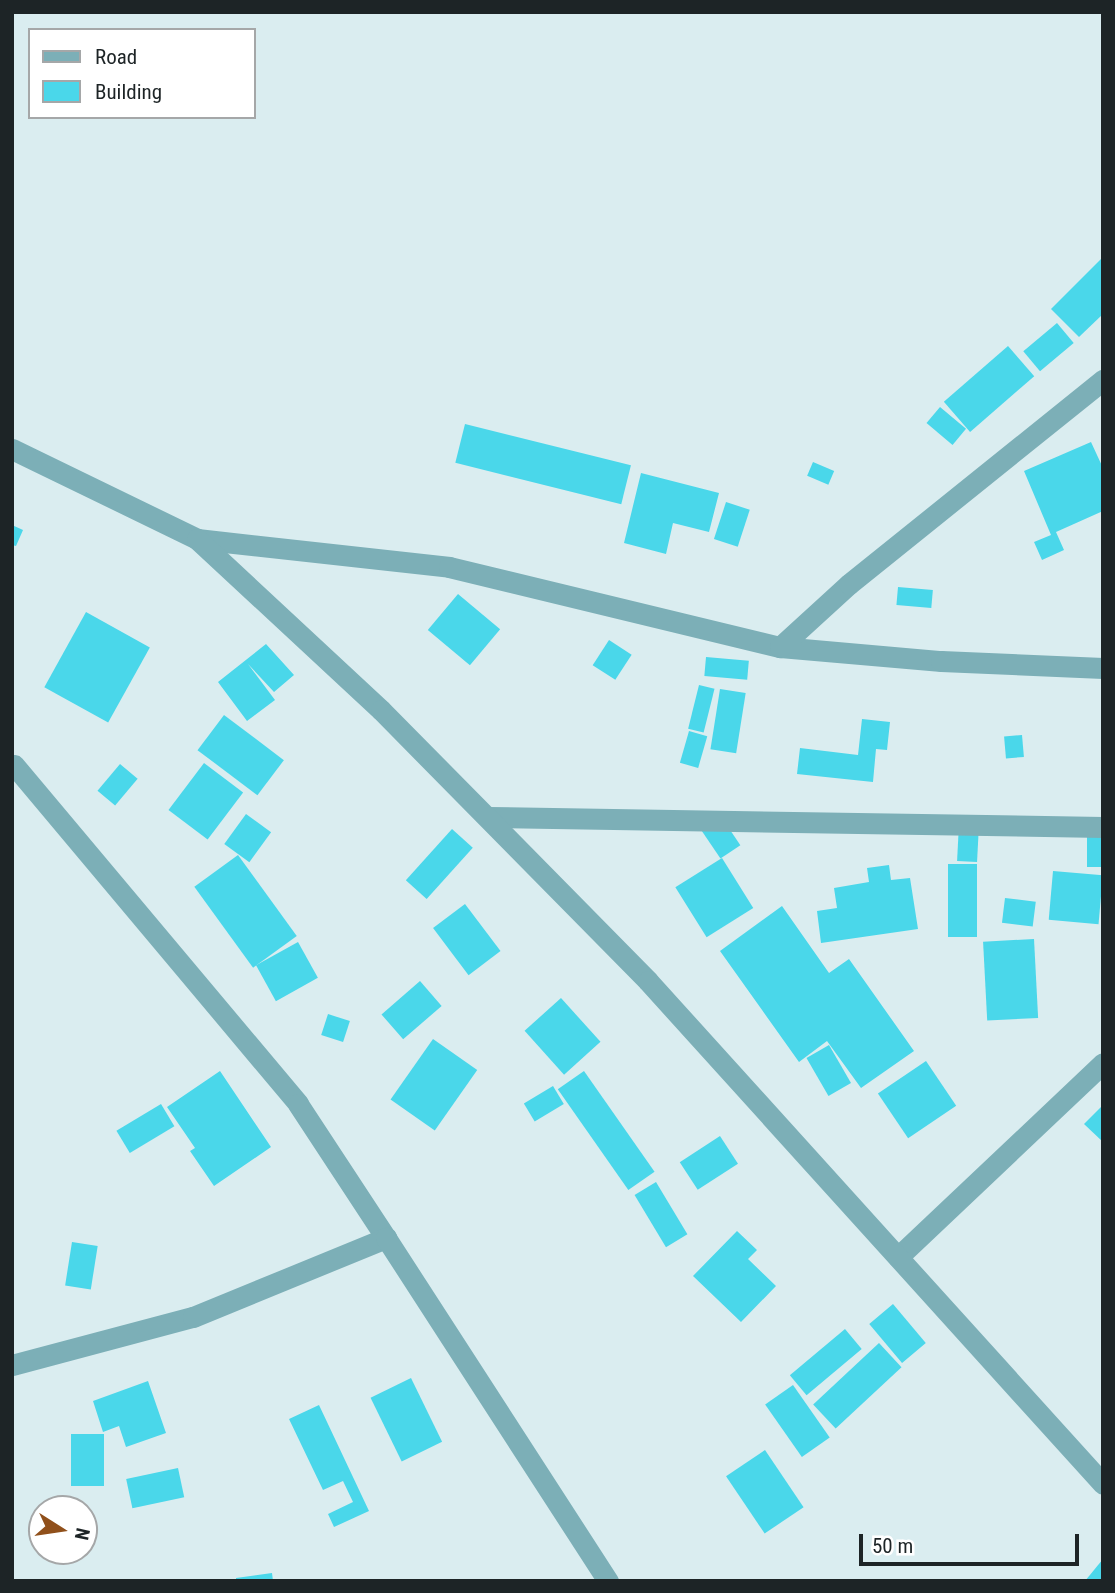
<!DOCTYPE html>
<html>
<head>
<meta charset="utf-8">
<style>
	body { margin:0 }
	#map { position:relative; width:1115px; height:1593px; overflow:hidden; background:#daedf0; font-family:"Roboto Condensed",sans-serif }
	div>[style] { position:absolute }
	.building>* { inset:0; background:#4ad7ea; transform-origin:0 0 }
	.minor>* { height:21px; margin:-10.5px; padding:0 10.5px; transform-origin:10.5px; border-radius:10.5px; background:#7cafb7 }
	.tertiary>* { height:21px; margin:-10.5px; padding:0 10.5px; transform-origin:10.5px; border-radius:10.5px; background:#7cafb7 }
	span { translate:-50% -50%; white-space:nowrap; text-align:center; line-height:1.15; -webkit-text-stroke:5px #fff; paint-order:stroke }
	.frame { position:absolute; inset:0; border:14px solid #1d2426; pointer-events:none }
	.legend { position:absolute; left:28px; top:28px; width:228px; height:91px; box-sizing:border-box; background:#fff; border:2px solid #a5a7a8; margin:0; padding:9px 12px; list-style:none; font-size:21px; color:#1d2426 }
	.legend li { display:flex; align-items:center; gap:14px; height:35px }
	.legend b { width:35px; border:2px solid #a5a7a8 }
	.north { position:absolute; left:28px; top:1495px; width:70px; height:70px; box-sizing:border-box; background:#fff; border:2px solid #a5a7a8; border-radius:50%; rotate:102deg; font-size:19px; font-weight:700; line-height:28px; text-align:center; color:#1d2426 }
	.north::after { content:''; display:block; margin:auto; width:24px; height:32px; background:#90501b; clip-path:polygon(50% 0,100% 100%,50% 72%,0 100%) }
	.scale { position:absolute; left:859px; top:1534px; width:220px; height:32px; box-sizing:border-box; border:4px solid #1d2426; border-top:0; padding-left:9px; font-size:21px; line-height:24px; white-space:nowrap; color:#1d2426; -webkit-text-stroke:5px #fff; paint-order:stroke }
</style>
</head>
<body>
<div id="map">
	<div class="building">
		<i style="clip-path:polygon(1103px 257px,1103px 314px,1079px 337px,1051px 309px)"></i>
		<i style="left:1057px;top:323px;width:26px;height:44px;rotate:50deg"></i>
		<i style="left:1008px;top:346px;width:40px;height:85px;rotate:49deg"></i>
		<i style="left:940px;top:407px;width:34px;height:21px;rotate:40deg"></i>
		<i style="left:465px;top:424px;width:171px;height:40px;rotate:14deg"></i>
		<i style="clip-path:polygon(1091px 442px,1103px 468px,1103px 511px,1056px 532px,1064px 550px,1042px 560px,1034px 542px,1051px 535px,1024px 471px)"></i>
		<i style="left:813px;top:462px;width:23px;height:15px;rotate:23deg"></i>
		<i style="clip-path:polygon(641px 473px,719px 493px,709px 532px,673px 523px,666px 554px,624px 543px)"></i>
		<i style="left:726px;top:502px;width:25px;height:39px;rotate:18deg"></i>
		<i style="clip-path:polygon(12px 525px,23px 530px,16px 546px,12px 545px)"></i>
		<i style="left:898px;top:587px;width:35px;height:18px;rotate:5deg"></i>
		<i style="left:458px;top:594px;width:55px;height:47px;rotate:40deg"></i>
		<i style="left:86px;top:612px;width:73px;height:86px;rotate:29deg"></i>
		<i style="left:609px;top:640px;width:27px;height:30px;rotate:33deg"></i>
		<i style="clip-path:polygon(266px 644px,294px 675px,274px 692px,248px 664px,275px 700px,247px 721px,218px 682px)"></i>
		<i style="left:706px;top:657px;width:43px;height:19px;rotate:5deg"></i>
		<i style="left:699px;top:685px;width:16px;height:45px;rotate:14deg"></i>
		<i style="left:720px;top:689px;width:26px;height:61px;rotate:9deg"></i>
		<i style="left:224px;top:715px;width:75px;height:44px;rotate:37deg"></i>
		<i style="clip-path:polygon(862px 719px,890px 722px,887px 750px,876px 749px,873px 782px,797px 774px,800px 748px,858px 755px)"></i>
		<i style="left:689px;top:731px;width:19px;height:33px;rotate:16deg"></i>
		<i style="left:1022px;top:735px;width:22px;height:18px;rotate:85deg"></i>
		<i style="left:204px;top:763px;width:49px;height:59px;rotate:37deg"></i>
		<i style="left:120px;top:764px;width:23px;height:35px;rotate:40deg"></i>
		<i style="left:718px;top:812px;width:40px;height:24px;rotate:56deg"></i>
		<i style="left:246px;top:814px;width:31px;height:37px;rotate:36deg"></i>
		<i style="left:959px;top:824px;width:20px;height:37px;rotate:3deg"></i>
		<i style="left:452px;top:829px;width:28px;height:69px;rotate:42deg"></i>
		<i style="left:1103px;top:829px;width:38px;height:16px;rotate:90deg"></i>
		<i style="left:238px;top:855px;width:100px;height:54px;rotate:54deg"></i>
		<i style="left:722px;top:858px;width:59px;height:55px;rotate:58deg"></i>
		<i style="left:948px;top:864px;width:29px;height:73px"></i>
		<i style="clip-path:polygon(889px 865px,891px 880px,910px 878px,918px 929px,821px 943px,817px 911px,837px 908px,834px 888px,869px 882px,867px 868px)"></i>
		<i style="left:1053px;top:871px;width:50px;height:49px;rotate:5deg"></i>
		<i style="left:1005px;top:898px;width:31px;height:25px;rotate:7deg"></i>
		<i style="left:465px;top:904px;width:59px;height:40px;rotate:53deg"></i>
		<i style="clip-path:polygon(782px 906px,829px 973px,849px 959px,914px 1051px,861px 1088px,827px 1041px,799px 1062px,720px 951px)"></i>
		<i style="left:1034px;top:939px;width:79px;height:51px;rotate:87deg"></i>
		<i style="left:298px;top:942px;width:41px;height:48px;rotate:61deg"></i>
		<i style="left:420px;top:981px;width:33px;height:51px;rotate:49deg"></i>
		<i style="left:561px;top:998px;width:59px;height:49px;rotate:48deg"></i>
		<i style="left:328px;top:1014px;width:23px;height:22px;rotate:18deg"></i>
		<i style="left:433px;top:1039px;width:54px;height:74px;rotate:35deg"></i>
		<i style="left:829px;top:1045px;width:44px;height:26px;rotate:60deg"></i>
		<i style="left:926px;top:1061px;width:54px;height:58px;rotate:56deg"></i>
		<i style="clip-path:polygon(220px 1071px,271px 1147px,214px 1186px,190px 1151px,195px 1148px,167px 1107px)"></i>
		<i style="left:584px;top:1071px;width:123px;height:32px;rotate:55deg"></i>
		<i style="left:553px;top:1086px;width:21px;height:34px;rotate:59deg"></i>
		<i style="left:161px;top:1104px;width:26px;height:52px;rotate:59deg"></i>
		<i style="clip-path:polygon(1103px 1105px,1103px 1142px,1084px 1124px)"></i>
		<i style="left:720px;top:1136px;width:33px;height:48px;rotate:57deg"></i>
		<i style="left:656px;top:1182px;width:61px;height:25px;rotate:59deg"></i>
		<i style="clip-path:polygon(737px 1231px,757px 1250px,748px 1259px,776px 1286px,741px 1322px,693px 1276px)"></i>
		<i style="left:72px;top:1242px;width:26px;height:44px;rotate:9deg"></i>
		<i style="left:893px;top:1304px;width:51px;height:31px;rotate:50deg"></i>
		<i style="left:845px;top:1329px;width:26px;height:72px;rotate:50deg"></i>
		<i style="left:879px;top:1343px;width:33px;height:90px;rotate:47deg"></i>
		<i style="left:411px;top:1378px;width:71px;height:45px;rotate:64deg"></i>
		<i style="clip-path:polygon(148px 1381px,166px 1433px,126px 1447px,119px 1426px,103px 1432px,93px 1401px)"></i>
		<i style="left:793px;top:1385px;width:64px;height:34px;rotate:55deg"></i>
		<i style="clip-path:polygon(319px 1405px,369px 1511px,334px 1527px,328px 1514px,353px 1502px,343px 1481px,323px 1490px,289px 1419px)"></i>
		<i style="left:71px;top:1434px;width:33px;height:52px"></i>
		<i style="left:765px;top:1450px;width:69px;height:47px;rotate:56deg"></i>
		<i style="left:178px;top:1468px;width:30px;height:53px;rotate:78deg"></i>
		<i style="clip-path:polygon(1103px 1559px,1103px 1581px,1085px 1581px)"></i>
		<i style="clip-path:polygon(272px 1573px,273px 1581px,236px 1581px,236px 1578px)"></i>
	</div>
	<div class="minor">
		<i style="left:197px;top:539px;width:254px;rotate:6.3deg"></i>
		<i style="left:449px;top:567px;width:341px;rotate:13.6deg"></i>
		<i style="left:780px;top:647px;width:162px;rotate:5deg"></i>
		<i style="left:941px;top:661px;width:162px;rotate:2.5deg"></i>
		<i style="left:780px;top:647px;width:93px;rotate:-42.4deg"></i>
		<i style="left:849px;top:584px;width:326px;rotate:-38.8deg"></i>
		<i style="left:14px;top:765px;width:442px;rotate:50deg"></i>
		<i style="left:298px;top:1104px;width:160px;rotate:56.7deg"></i>
		<i style="left:488px;top:817px;width:615px;rotate:0.93deg"></i>
		<i style="left:898px;top:1257px;width:282px;rotate:-43.4deg"></i>
		<i style="left:12px;top:1365px;width:187px;rotate:-14.9deg"></i>
		<i style="left:193px;top:1317px;width:209px;rotate:-22.3deg"></i>
		<i style="left:386px;top:1238px;width:409px;rotate:57.1deg"></i>
	</div>
	<div class="tertiary">
		<i style="left:12px;top:449px;width:206px;rotate:25.9deg"></i>
		<i style="left:197px;top:539px;width:251px;rotate:42.9deg"></i>
		<i style="left:381px;top:710px;width:380px;rotate:45.4deg"></i>
		<i style="left:648px;top:981px;width:678px;rotate:47.87deg"></i>
	</div>
	<div class="frame"></div>
	<ul class="legend">
	<li><b style="height:9px;background:#7cafb7"></b>Road</li>
	<li><b style="height:19px;background:#4ad7ea"></b>Building</li>
	</ul>
	<div class="north">N</div>
	<div class="scale">50 m</div>
</div>
</body>
</html>
